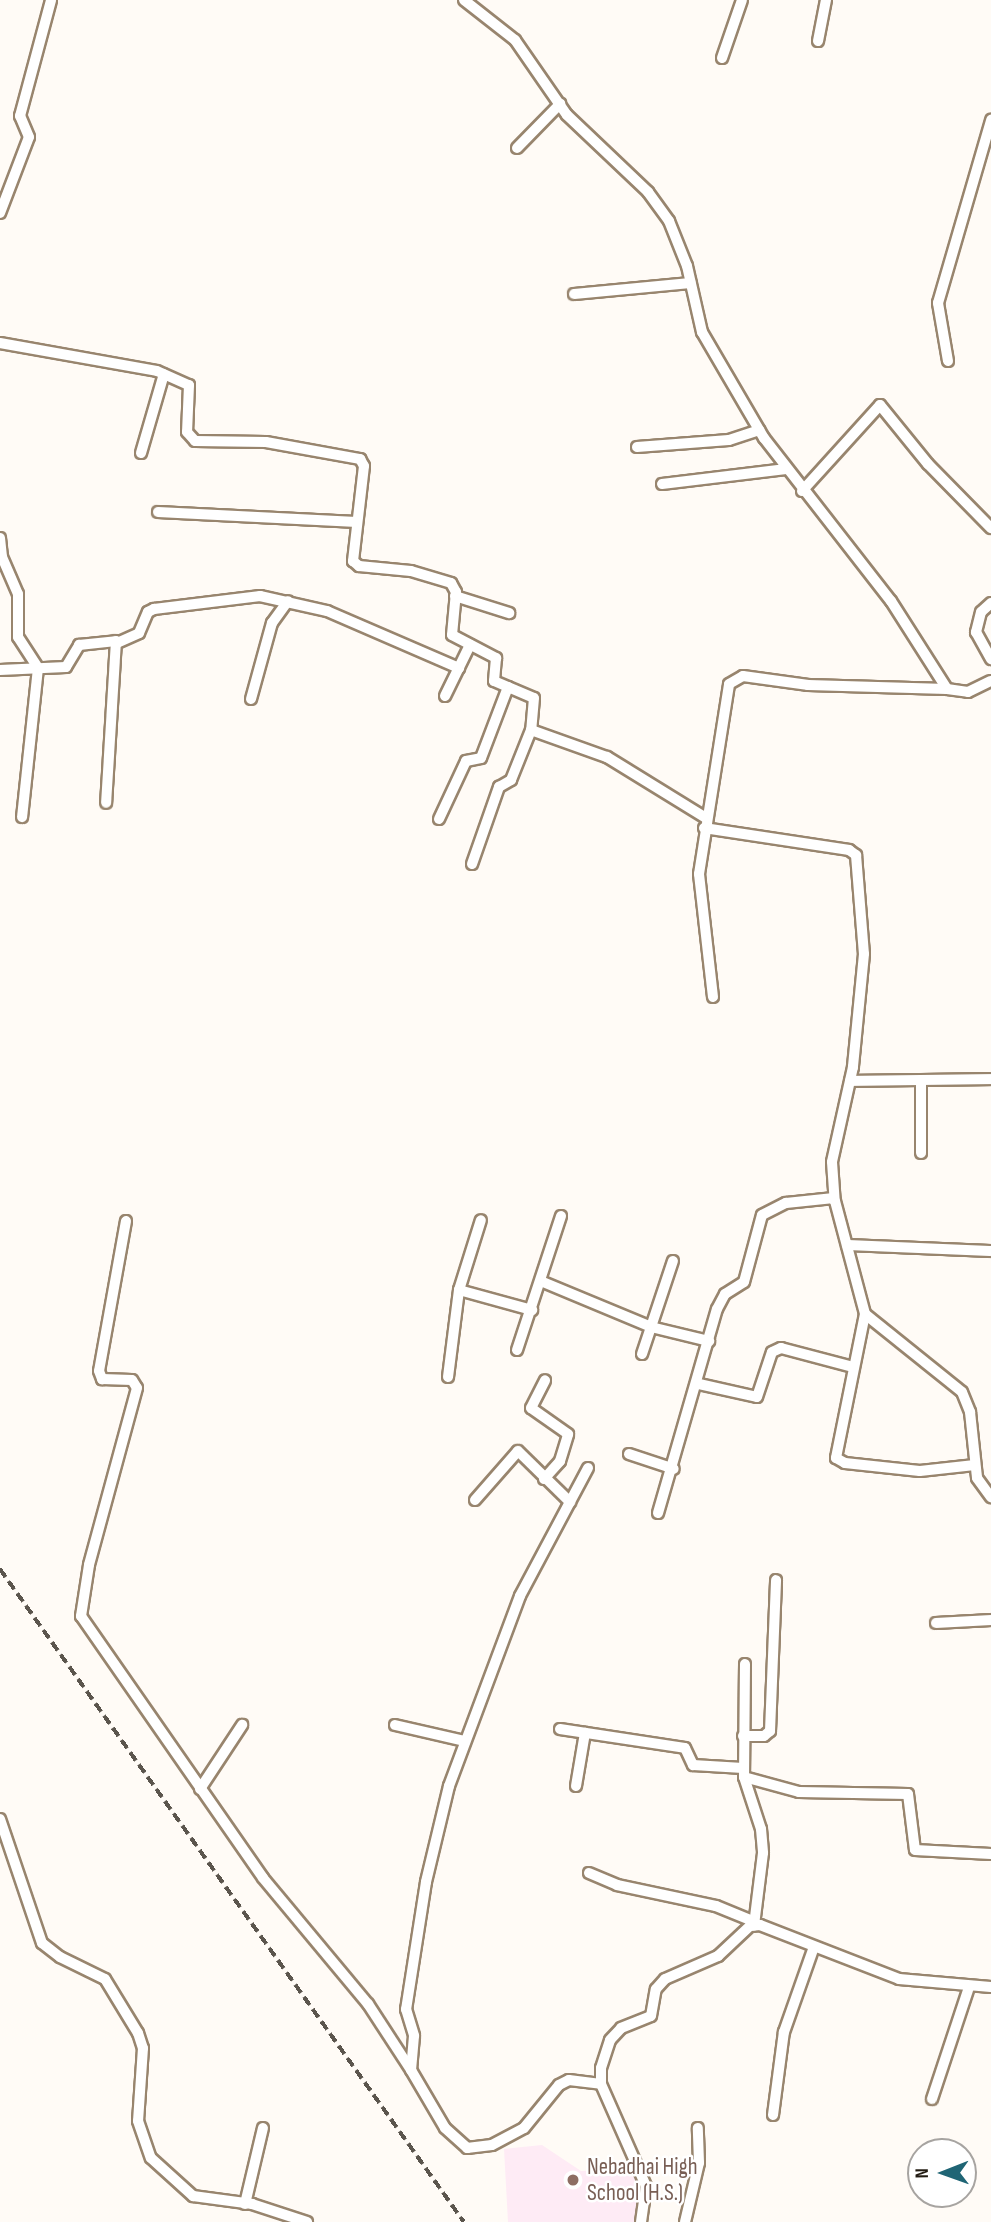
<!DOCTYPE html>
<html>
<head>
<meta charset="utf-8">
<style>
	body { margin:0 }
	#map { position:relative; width:991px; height:2222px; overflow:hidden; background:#fffbf6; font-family:"Sofia Sans Condensed",sans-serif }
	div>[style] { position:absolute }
	.education>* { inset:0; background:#feebf5 }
	.roads { filter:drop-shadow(2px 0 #98856e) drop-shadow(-2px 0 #98856e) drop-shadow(0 2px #98856e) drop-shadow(0 -2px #98856e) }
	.minor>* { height:10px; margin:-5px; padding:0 5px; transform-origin:5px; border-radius:5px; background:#fff }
	.rail>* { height:3.5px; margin-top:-1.75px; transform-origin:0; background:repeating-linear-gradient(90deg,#5b554d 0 10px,transparent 0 15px) }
	.dots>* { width:19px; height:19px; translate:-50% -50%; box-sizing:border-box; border:4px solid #fff; border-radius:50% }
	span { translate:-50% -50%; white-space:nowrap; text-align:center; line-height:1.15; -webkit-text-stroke:5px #fff; paint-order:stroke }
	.education-label { font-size:23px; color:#785e54 }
	.left { translate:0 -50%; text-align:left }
	.north { position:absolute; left:907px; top:2138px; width:70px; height:70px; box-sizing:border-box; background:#fff; border:2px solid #a7a4a1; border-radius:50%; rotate:269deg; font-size:19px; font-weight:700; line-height:28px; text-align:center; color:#231c13 }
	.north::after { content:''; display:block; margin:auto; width:24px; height:32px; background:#1f6575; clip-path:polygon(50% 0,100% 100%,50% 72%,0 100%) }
</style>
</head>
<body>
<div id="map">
	<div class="education">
		<i style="clip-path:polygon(542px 2145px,581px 2171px,636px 2169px,643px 2189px,637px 2222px,508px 2222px,504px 2149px)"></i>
	</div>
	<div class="roads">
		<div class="minor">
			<i style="left:464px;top:0;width:65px;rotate:38.1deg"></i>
			<i style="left:515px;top:40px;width:91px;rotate:55.3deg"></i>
			<i style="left:567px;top:115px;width:112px;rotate:43.5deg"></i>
			<i style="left:648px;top:192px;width:36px;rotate:54deg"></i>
			<i style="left:669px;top:221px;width:48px;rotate:68.2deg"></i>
			<i style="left:687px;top:266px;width:68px;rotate:77.2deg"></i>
			<i style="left:702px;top:332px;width:123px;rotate:59.7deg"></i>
			<i style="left:764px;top:438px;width:207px;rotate:52.1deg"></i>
			<i style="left:891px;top:601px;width:104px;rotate:57.5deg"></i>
			<i style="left:947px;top:689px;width:21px;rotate:8deg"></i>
			<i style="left:968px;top:692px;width:25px;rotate:-26deg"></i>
			<i style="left:818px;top:41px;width:42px;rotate:-79deg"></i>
			<i style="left:722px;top:58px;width:61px;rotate:-71deg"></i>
			<i style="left:517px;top:148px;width:62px;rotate:-45.7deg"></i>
			<i style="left:0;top:213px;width:81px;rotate:-69.1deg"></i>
			<i style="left:29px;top:137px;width:23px;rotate:-113deg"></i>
			<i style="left:20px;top:116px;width:120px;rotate:-75deg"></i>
			<i style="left:574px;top:294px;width:117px;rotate:-5.4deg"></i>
			<i style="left:0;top:343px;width:159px;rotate:10.1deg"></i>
			<i style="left:157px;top:371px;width:35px;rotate:24deg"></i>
			<i style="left:189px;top:385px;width:47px;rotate:92.4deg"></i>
			<i style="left:187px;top:432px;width:12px;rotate:48deg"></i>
			<i style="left:195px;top:441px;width:71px;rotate:0.8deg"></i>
			<i style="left:266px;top:442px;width:96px;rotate:10.3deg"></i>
			<i style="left:360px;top:459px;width:8px;rotate:60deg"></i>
			<i style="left:364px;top:466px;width:96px;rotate:96.6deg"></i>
			<i style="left:353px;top:561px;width:8px;rotate:40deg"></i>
			<i style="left:359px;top:566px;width:52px;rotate:5.5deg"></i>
			<i style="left:411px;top:571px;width:42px;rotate:16.7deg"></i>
			<i style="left:451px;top:583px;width:10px;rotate:61deg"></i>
			<i style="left:456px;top:592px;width:43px;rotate:95.3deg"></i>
			<i style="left:452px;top:635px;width:50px;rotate:27.6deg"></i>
			<i style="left:496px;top:658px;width:23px;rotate:95deg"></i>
			<i style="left:494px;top:681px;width:43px;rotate:23deg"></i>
			<i style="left:534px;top:698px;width:32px;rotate:95deg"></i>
			<i style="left:531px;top:730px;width:81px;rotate:19.6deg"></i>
			<i style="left:607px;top:757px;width:116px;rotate:31.6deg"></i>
			<i style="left:948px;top:361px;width:59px;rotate:-99.8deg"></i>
			<i style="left:938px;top:303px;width:191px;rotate:-73.8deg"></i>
			<i style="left:637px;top:447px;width:92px;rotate:-4.4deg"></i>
			<i style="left:729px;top:440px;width:32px;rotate:-18deg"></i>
			<i style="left:141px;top:453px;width:82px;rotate:-73.8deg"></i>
			<i style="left:662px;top:484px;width:125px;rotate:-6.9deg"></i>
			<i style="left:802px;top:491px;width:116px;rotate:-47.8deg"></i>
			<i style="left:880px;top:405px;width:76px;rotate:50.9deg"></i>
			<i style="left:928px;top:464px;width:90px;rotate:45.5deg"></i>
			<i style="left:158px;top:512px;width:199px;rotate:2.9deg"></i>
			<i style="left:0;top:538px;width:19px;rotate:84deg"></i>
			<i style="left:2px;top:557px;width:40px;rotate:66.6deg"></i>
			<i style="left:18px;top:594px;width:43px;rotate:90deg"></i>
			<i style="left:18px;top:637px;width:37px;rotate:57deg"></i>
			<i style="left:38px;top:668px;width:150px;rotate:96.1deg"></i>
			<i style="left:455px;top:596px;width:57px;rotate:17.5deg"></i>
			<i style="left:991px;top:603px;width:13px;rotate:138deg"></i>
			<i style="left:981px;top:612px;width:21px;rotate:104deg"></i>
			<i style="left:976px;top:632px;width:31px;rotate:61deg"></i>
			<i style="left:117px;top:643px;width:24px;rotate:-24deg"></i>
			<i style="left:139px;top:633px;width:23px;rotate:-67deg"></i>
			<i style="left:148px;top:612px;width:7px;rotate:-27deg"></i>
			<i style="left:154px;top:609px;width:107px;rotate:-7deg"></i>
			<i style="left:260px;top:596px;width:69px;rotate:12.6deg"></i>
			<i style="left:327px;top:611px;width:144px;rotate:23.4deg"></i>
			<i style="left:0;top:670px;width:66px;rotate:-2.6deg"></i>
			<i style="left:66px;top:667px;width:26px;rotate:-59deg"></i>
			<i style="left:79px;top:645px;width:37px;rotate:-6deg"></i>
			<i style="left:116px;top:641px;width:162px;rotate:93.5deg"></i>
			<i style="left:445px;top:696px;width:57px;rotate:-63.9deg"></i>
			<i style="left:251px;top:699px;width:79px;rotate:-74.6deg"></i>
			<i style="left:272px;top:623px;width:27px;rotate:-54deg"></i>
			<i style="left:439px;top:819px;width:64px;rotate:-65deg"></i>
			<i style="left:466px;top:761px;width:15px;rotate:-11deg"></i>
			<i style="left:481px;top:758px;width:76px;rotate:-69.2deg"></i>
			<i style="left:704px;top:828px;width:147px;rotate:8.6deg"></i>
			<i style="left:849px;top:850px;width:9px;rotate:36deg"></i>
			<i style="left:856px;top:855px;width:99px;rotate:85.4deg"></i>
			<i style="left:864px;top:954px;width:114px;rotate:95.6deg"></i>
			<i style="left:853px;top:1067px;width:97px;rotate:102.5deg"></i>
			<i style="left:832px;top:1162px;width:39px;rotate:86deg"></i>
			<i style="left:835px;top:1201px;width:117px;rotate:75.1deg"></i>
			<i style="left:865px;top:1314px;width:124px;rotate:38.8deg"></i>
			<i style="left:962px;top:1392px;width:22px;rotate:68deg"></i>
			<i style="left:970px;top:1412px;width:66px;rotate:83.9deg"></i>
			<i style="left:977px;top:1478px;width:24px;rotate:54deg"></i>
			<i style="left:472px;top:864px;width:82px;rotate:-70.7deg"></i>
			<i style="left:499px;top:787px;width:14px;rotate:-30deg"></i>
			<i style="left:511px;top:780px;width:54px;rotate:-68.2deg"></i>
			<i style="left:713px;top:997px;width:124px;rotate:-96.5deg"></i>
			<i style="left:699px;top:874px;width:192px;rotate:-81deg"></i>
			<i style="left:729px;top:684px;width:16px;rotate:-30deg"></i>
			<i style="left:743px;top:676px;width:66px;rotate:7.9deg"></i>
			<i style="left:808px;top:685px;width:139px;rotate:1.6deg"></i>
			<i style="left:921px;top:1080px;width:73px;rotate:90deg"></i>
			<i style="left:850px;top:1081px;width:141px;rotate:-0.8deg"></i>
			<i style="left:126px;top:1221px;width:152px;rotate:100.2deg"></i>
			<i style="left:99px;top:1371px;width:9px;rotate:69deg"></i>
			<i style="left:102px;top:1379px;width:30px;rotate:2deg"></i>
			<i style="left:132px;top:1380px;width:9px;rotate:58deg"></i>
			<i style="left:137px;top:1388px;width:183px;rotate:105.2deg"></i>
			<i style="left:89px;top:1565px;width:52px;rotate:98.9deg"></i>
			<i style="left:81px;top:1616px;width:319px;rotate:55.2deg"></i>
			<i style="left:263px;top:1878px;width:164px;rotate:50.2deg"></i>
			<i style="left:368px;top:2004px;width:79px;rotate:56.9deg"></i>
			<i style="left:847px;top:1245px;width:144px;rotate:2.4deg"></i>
			<i style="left:543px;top:1282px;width:117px;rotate:22.6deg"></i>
			<i style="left:651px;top:1327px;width:60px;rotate:13.6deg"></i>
			<i style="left:459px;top:1290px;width:76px;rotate:15.3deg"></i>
			<i style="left:865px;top:1314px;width:147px;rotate:101.4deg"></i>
			<i style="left:836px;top:1458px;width:10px;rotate:29deg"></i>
			<i style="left:845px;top:1463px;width:75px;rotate:6.1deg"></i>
			<i style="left:920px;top:1471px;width:55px;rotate:-6.2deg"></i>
			<i style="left:517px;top:1350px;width:141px;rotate:-71.8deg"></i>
			<i style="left:642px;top:1354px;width:98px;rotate:-71.6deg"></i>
			<i style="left:448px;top:1377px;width:88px;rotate:-82.8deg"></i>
			<i style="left:459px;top:1290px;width:73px;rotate:-72.6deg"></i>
			<i style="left:699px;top:1384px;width:59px;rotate:12.6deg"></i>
			<i style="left:757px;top:1397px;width:47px;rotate:-71.6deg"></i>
			<i style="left:772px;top:1352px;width:10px;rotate:-24deg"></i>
			<i style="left:781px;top:1348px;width:74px;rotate:14.8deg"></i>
			<i style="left:629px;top:1454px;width:47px;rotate:18.4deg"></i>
			<i style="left:588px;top:1468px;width:145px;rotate:118deg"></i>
			<i style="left:520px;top:1596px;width:203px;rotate:110.5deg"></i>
			<i style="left:449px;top:1786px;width:99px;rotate:103.5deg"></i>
			<i style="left:426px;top:1882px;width:129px;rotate:98.9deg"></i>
			<i style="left:406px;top:2009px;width:28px;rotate:73deg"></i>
			<i style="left:414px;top:2036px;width:34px;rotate:95deg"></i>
			<i style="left:411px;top:2070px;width:67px;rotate:59.6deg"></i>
			<i style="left:445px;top:2128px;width:30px;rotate:42deg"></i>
			<i style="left:467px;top:2148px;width:25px;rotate:-7deg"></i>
			<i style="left:492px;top:2145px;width:36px;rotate:-28deg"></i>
			<i style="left:524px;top:2128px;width:55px;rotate:-50.9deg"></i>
			<i style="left:559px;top:2085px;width:11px;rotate:-27deg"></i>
			<i style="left:569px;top:2080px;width:32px;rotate:7deg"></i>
			<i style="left:544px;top:1479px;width:24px;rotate:-48deg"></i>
			<i style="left:560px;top:1461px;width:28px;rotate:-73deg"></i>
			<i style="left:568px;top:1434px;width:45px;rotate:-144.9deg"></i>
			<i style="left:531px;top:1408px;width:31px;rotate:-63deg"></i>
			<i style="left:475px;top:1500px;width:65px;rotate:-48.7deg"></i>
			<i style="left:518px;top:1451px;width:73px;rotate:44.4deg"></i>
			<i style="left:658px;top:1513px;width:212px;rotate:-73.9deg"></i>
			<i style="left:717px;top:1309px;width:17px;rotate:-62deg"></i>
			<i style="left:725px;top:1294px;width:22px;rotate:-32deg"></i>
			<i style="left:744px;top:1282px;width:69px;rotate:-75deg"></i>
			<i style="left:762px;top:1215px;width:27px;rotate:-27deg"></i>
			<i style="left:786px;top:1203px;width:48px;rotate:-5.9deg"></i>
			<i style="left:936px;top:1623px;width:55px;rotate:-3.1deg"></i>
			<i style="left:745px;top:1664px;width:113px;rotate:90.5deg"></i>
			<i style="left:744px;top:1777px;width:55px;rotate:71.9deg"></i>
			<i style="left:761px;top:1829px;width:24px;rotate:85deg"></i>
			<i style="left:763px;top:1853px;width:73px;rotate:97.1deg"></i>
			<i style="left:395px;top:1725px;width:72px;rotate:12.9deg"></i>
			<i style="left:560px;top:1729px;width:126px;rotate:8.6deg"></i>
			<i style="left:685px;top:1748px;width:19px;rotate:65deg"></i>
			<i style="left:693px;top:1765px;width:50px;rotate:3.4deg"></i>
			<i style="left:743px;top:1736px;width:21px"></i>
			<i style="left:764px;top:1736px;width:8px;rotate:-40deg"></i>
			<i style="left:770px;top:1731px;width:151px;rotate:-87.7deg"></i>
			<i style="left:744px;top:1777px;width:57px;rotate:15.3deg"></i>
			<i style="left:799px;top:1792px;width:109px;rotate:1.1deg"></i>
			<i style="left:908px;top:1794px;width:56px;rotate:82.9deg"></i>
			<i style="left:915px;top:1850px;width:76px;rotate:3deg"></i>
			<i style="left:576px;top:1786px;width:54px;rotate:-80.4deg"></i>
			<i style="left:200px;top:1789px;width:77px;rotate:-56.7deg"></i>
			<i style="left:0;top:1819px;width:131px;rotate:71.3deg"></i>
			<i style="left:42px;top:1943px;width:23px;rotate:38deg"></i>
			<i style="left:60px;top:1957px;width:50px;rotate:26.1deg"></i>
			<i style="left:105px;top:1979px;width:63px;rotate:58.6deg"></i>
			<i style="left:138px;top:2033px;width:16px;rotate:72deg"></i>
			<i style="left:143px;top:2048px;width:73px;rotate:93.9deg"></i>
			<i style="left:138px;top:2121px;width:39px;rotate:71deg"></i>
			<i style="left:151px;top:2158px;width:57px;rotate:42.1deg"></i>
			<i style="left:193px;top:2196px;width:60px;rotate:7.7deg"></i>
			<i style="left:252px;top:2204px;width:58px;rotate:18.1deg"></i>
			<i style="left:589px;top:1873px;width:30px;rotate:23deg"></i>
			<i style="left:617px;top:1885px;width:101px;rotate:12deg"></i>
			<i style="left:716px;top:1906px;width:42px;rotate:22.3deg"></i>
			<i style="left:932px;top:2099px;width:118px;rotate:-71.7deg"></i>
			<i style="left:773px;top:2115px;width:84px;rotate:-82.5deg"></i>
			<i style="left:784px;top:2032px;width:90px;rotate:-70.6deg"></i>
			<i style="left:245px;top:2204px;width:78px;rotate:-76.7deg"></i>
			<i style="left:641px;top:2222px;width:36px;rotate:-82deg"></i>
			<i style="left:646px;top:2186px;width:111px;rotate:-113.8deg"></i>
			<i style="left:601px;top:2084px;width:16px;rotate:-90deg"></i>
			<i style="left:601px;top:2068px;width:29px;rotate:-72deg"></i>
			<i style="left:610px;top:2040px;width:16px;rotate:-47deg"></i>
			<i style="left:621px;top:2028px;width:32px;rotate:-22deg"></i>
			<i style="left:651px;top:2016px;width:27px;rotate:-80deg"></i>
			<i style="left:656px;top:1989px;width:13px;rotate:-48deg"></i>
			<i style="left:665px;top:1979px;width:58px;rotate:-23.5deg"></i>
			<i style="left:718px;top:1956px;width:44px;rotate:-43.2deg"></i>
			<i style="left:750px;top:1926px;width:10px;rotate:-6deg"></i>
			<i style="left:760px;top:1925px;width:149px;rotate:21.2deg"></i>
			<i style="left:899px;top:1979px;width:92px;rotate:5deg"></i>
			<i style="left:685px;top:2222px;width:61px;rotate:-76.7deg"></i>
			<i style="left:699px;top:2163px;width:35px;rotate:-92deg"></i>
		</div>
	</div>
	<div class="rail">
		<i style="left:0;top:1569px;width:801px;rotate:54.6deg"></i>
	</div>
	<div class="dots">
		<i style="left:573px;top:2180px;background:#8d6e63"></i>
	</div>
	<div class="education-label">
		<span class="left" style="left:587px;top:2180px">Nebadhai High<br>School (H.S.)</span>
	</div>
	<div class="north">N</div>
</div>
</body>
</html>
